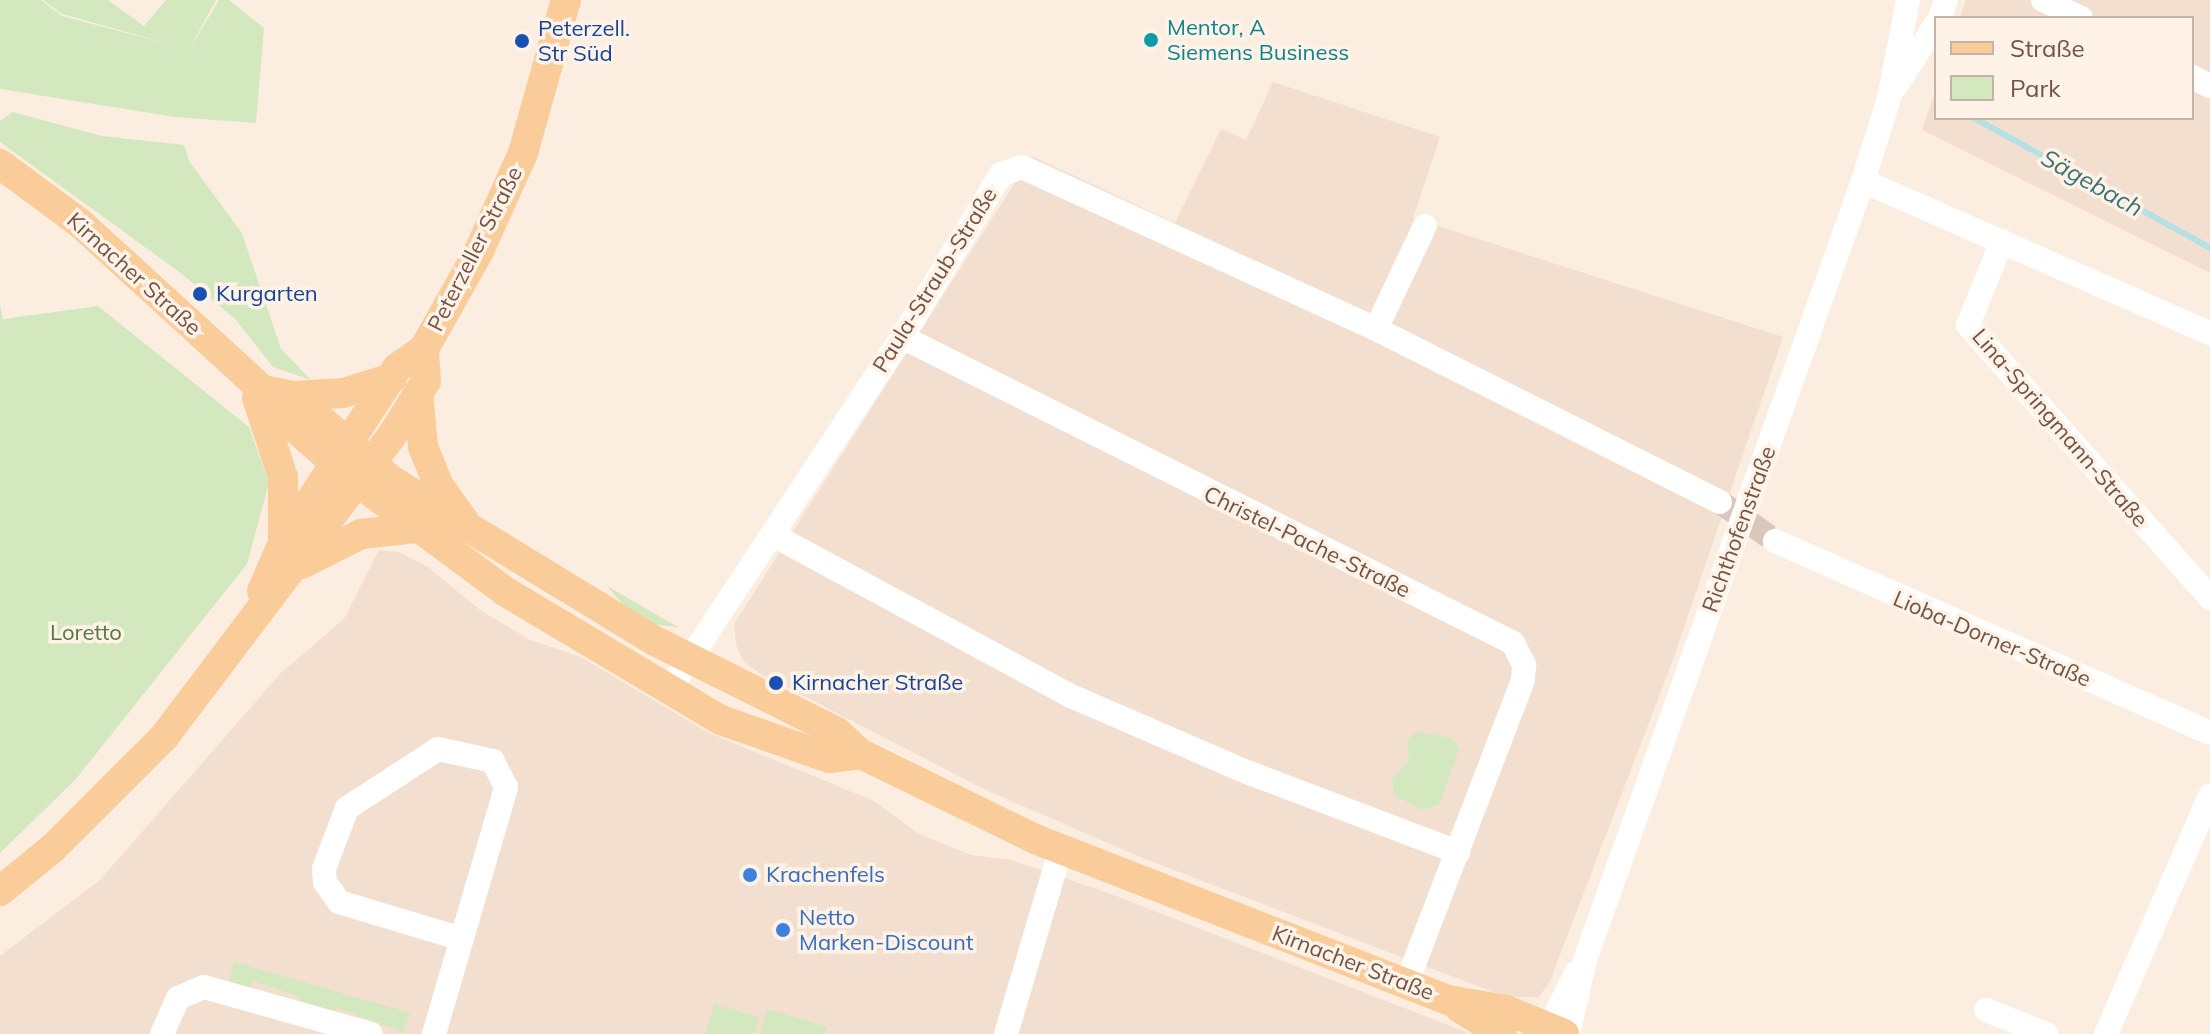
<!DOCTYPE html>
<html>
<head>
<meta charset="utf-8">
<style>
	body { margin:0 }
	#map { position:relative; width:2210px; height:1034px; overflow:hidden; background:#fbeee0; font-family:Mulish,sans-serif }
	div>[style] { position:absolute }
	.residential>* { inset:0; background:#f2dfcf }
	.green>* { inset:0; background:#d4e8c0 }
	.stream>* { height:6px; margin:-3px; padding:0 3px; transform-origin:3px; border-radius:3px; background:#b6e1e4 }
	.minor-tunnel>* { height:24px; margin-top:-12px; transform-origin:0; background:repeating-linear-gradient(90deg,#d8c7ba 0 24px,transparent 0 36px) }
	.minor>* { height:24px; margin:-12px; padding:0 12px; transform-origin:12px; border-radius:12px; background:#fff }
	.major>* { height:30px; margin:-15px; padding:0 15px; transform-origin:15px; border-radius:15px; background:#f9cc9a }
	.dots>* { width:22px; height:22px; translate:-50% -50%; box-sizing:border-box; border:4px solid #fff2e6; border-radius:50% }
	span { translate:-50% -50%; white-space:nowrap; text-align:center; line-height:1.15; -webkit-text-stroke:7px #fff2e6; paint-order:stroke }
	.culture-label { font-size:22px; color:#0d838f }
	.left { translate:0 -50%; text-align:left }
	.transit-label { font-size:22px; color:#164399 }
	.street-label { font-size:22px; color:#715348 }
	.park-label { font-size:22px; color:#557741 }
	.shop-label { font-size:22px; color:#366cbe }
	.water-label { font-size:24px; color:#3d7276; font-style:italic }
	.legend { position:absolute; left:1934px; top:16px; width:260px; height:104px; box-sizing:border-box; background:#fff2e6; border:2px solid #c6b2a7; margin:0; padding:10px 14px; list-style:none; font-size:24px; color:#715348 }
	.legend li { display:flex; align-items:center; gap:16px; height:40px }
	.legend b { width:40px; border:2px solid #c6b2a7 }
</style>
</head>
<body>
<div id="map">
	<div class="residential">
		<i style="clip-path:polygon(1966px 0,2210px 0,2210px 273px,1922px 130px,1936px 89px,1936px 118px,2192px 118px,2192px 18px,1960px 18px)"></i>
		<i style="clip-path:polygon(1273px 82px,1440px 137px,1413px 218px,1783px 337px,1673px 660px,1550px 981px,1539px 997px,1506px 997px,1140px 857px,986px 790px,759px 673px,743px 661px,736px 644px,734px 624px,1032px 156px,1175px 223px,1221px 129px,1246px 140px)"></i>
		<i style="clip-path:polygon(379px 550px,399px 552px,428px 567px,480px 610px,530px 640px,581px 657px,709px 733px,874px 801px,919px 834px,971px 855px,1011px 860px,1103px 891px,1471px 1034px,0 1034px,0 956px,100px 880px,280px 674px,344px 619px)"></i>
	</div>
	<div class="green">
		<i style="clip-path:polygon(0 0,41px 0,62px 16px,180px 47px,62px 14px,43px 0,108px 0,144px 26px,166px 0,216px 0,189px 50px,219px 0,229px 0,264px 28px,256px 123px,175px 117px,0 89px)"></i>
		<i style="clip-path:polygon(13px 112px,102px 136px,184px 145px,189px 161px,242px 233px,281px 349px,311px 380px,273px 367px,236px 320px,182px 274px,0 142px,0 121px)"></i>
		<i style="clip-path:polygon(0 305px,3px 319px,98px 306px,249px 427px,269px 483px,247px 564px,76px 779px,0 853px)"></i>
		<i style="clip-path:polygon(607px 586px,678px 627px,651px 624px,628px 611px)"></i>
		<i style="clip-path:polygon(1417px 732px,1452px 738px,1459px 749px,1440px 804px,1422px 810px,1394px 795px,1392px 780px,1409px 761px,1407px 740px)"></i>
		<i style="clip-path:polygon(234px 962px,410px 1013px,403px 1032px,338px 1008px,332px 1012px,301px 1003px,298px 996px,253px 981px,250px 987px,229px 982px)"></i>
		<i style="clip-path:polygon(714px 1004px,759px 1017px,754px 1034px,705px 1034px)"></i>
		<i style="clip-path:polygon(767px 1009px,827px 1027px,825px 1034px,760px 1034px)"></i>
	</div>
	<div class="stream">
		<i style="left:1974px;top:118px;width:269px;rotate:28.8deg"></i>
	</div>
	<div class="minor-tunnel">
		<i style="left:1720px;top:502px;width:67px;rotate:35.3deg"></i>
	</div>
	<div class="minor">
		<i style="left:2043px;top:0;width:42px;rotate:25.3deg"></i>
		<i style="left:1940px;top:18px;width:19px;rotate:-72deg"></i>
		<i style="left:2192px;top:77px;width:20px;rotate:27deg"></i>
		<i style="left:1896px;top:86px;width:74px;rotate:-57.2deg"></i>
		<i style="left:1863px;top:181px;width:379px;rotate:23.7deg"></i>
		<i style="left:2002px;top:241px;width:91px;rotate:112deg"></i>
		<i style="left:1968px;top:325px;width:365px;rotate:48.4deg"></i>
		<i style="left:1376px;top:329px;width:114px;rotate:-64.6deg"></i>
		<i style="left:902px;top:337px;width:683px;rotate:26.6deg"></i>
		<i style="left:1513px;top:643px;width:25px;rotate:63deg"></i>
		<i style="left:1524px;top:665px;width:15px;rotate:94deg"></i>
		<i style="left:1523px;top:680px;width:327px;rotate:111deg"></i>
		<i style="left:773px;top:535px;width:339px;rotate:28.4deg"></i>
		<i style="left:1071px;top:696px;width:192px;rotate:23.4deg"></i>
		<i style="left:1247px;top:772px;width:226px;rotate:20.8deg"></i>
		<i style="left:1775px;top:541px;width:475px;rotate:23.8deg"></i>
		<i style="left:670px;top:689px;width:422px;rotate:-56.6deg"></i>
		<i style="left:902px;top:337px;width:191px;rotate:-58.7deg"></i>
		<i style="left:1001px;top:174px;width:22px;rotate:-18deg"></i>
		<i style="left:1022px;top:167px;width:389px;rotate:24.6deg"></i>
		<i style="left:1376px;top:329px;width:385px;rotate:26.7deg"></i>
		<i style="left:1986px;top:1010px;width:65px;rotate:21.8deg"></i>
		<i style="left:162px;top:1034px;width:39px;rotate:-66deg"></i>
		<i style="left:178px;top:998px;width:28px;rotate:-23deg"></i>
		<i style="left:204px;top:987px;width:173px;rotate:15.7deg"></i>
		<i style="left:434px;top:1034px;width:257px;rotate:-73.7deg"></i>
		<i style="left:506px;top:787px;width:29px;rotate:-117deg"></i>
		<i style="left:493px;top:761px;width:56px;rotate:-167.7deg"></i>
		<i style="left:438px;top:749px;width:108px;rotate:147deg"></i>
		<i style="left:347px;top:808px;width:65px;rotate:110.7deg"></i>
		<i style="left:324px;top:869px;width:13px;rotate:86deg"></i>
		<i style="left:325px;top:882px;width:24px;rotate:55deg"></i>
		<i style="left:339px;top:902px;width:125px;rotate:16.7deg"></i>
		<i style="left:1006px;top:1034px;width:194px;rotate:-73.5deg"></i>
		<i style="left:1545px;top:1034px;width:70px;rotate:-62.7deg"></i>
		<i style="left:1568px;top:1034px;width:76px;rotate:-77.1deg"></i>
		<i style="left:1585px;top:960px;width:827px;rotate:-70.36deg"></i>
		<i style="left:1863px;top:181px;width:87px;rotate:-72.6deg"></i>
		<i style="left:1889px;top:98px;width:100px;rotate:-79deg"></i>
		<i style="left:2106px;top:1034px;width:260px;rotate:-66.4deg"></i>
	</div>
	<div class="major">
		<i style="left:0;top:164px;width:101px;rotate:36.5deg"></i>
		<i style="left:81px;top:224px;width:246px;rotate:42.4deg"></i>
		<i style="left:263px;top:390px;width:31px;rotate:11deg"></i>
		<i style="left:293px;top:396px;width:129px;rotate:40.6deg"></i>
		<i style="left:391px;top:480px;width:309px;rotate:31.4deg"></i>
		<i style="left:655px;top:641px;width:203px;rotate:26.6deg"></i>
		<i style="left:837px;top:732px;width:33px;rotate:43deg"></i>
		<i style="left:861px;top:754px;width:194px;rotate:26deg"></i>
		<i style="left:1035px;top:839px;width:443px;rotate:21.3deg"></i>
		<i style="left:1448px;top:1000px;width:59px;rotate:9.8deg"></i>
		<i style="left:1506px;top:1010px;width:63px;rotate:22.5deg"></i>
		<i style="left:263px;top:390px;width:23px;rotate:61deg"></i>
		<i style="left:274px;top:410px;width:108px;rotate:40.9deg"></i>
		<i style="left:356px;top:481px;width:187px;rotate:36.5deg"></i>
		<i style="left:506px;top:592px;width:250px;rotate:30.8deg"></i>
		<i style="left:721px;top:720px;width:114px;rotate:19.4deg"></i>
		<i style="left:829px;top:758px;width:32px;rotate:-7deg"></i>
		<i style="left:418px;top:393px;width:54px;rotate:84.7deg"></i>
		<i style="left:423px;top:447px;width:42px;rotate:67.7deg"></i>
		<i style="left:439px;top:486px;width:44px;rotate:54.2deg"></i>
		<i style="left:293px;top:396px;width:50px;rotate:-3.4deg"></i>
		<i style="left:343px;top:393px;width:51px;rotate:-17deg"></i>
		<i style="left:257px;top:398px;width:83px;rotate:71.8deg"></i>
		<i style="left:283px;top:477px;width:65px;rotate:90deg"></i>
		<i style="left:302px;top:564px;width:66px;rotate:-27deg"></i>
		<i style="left:361px;top:534px;width:56px;rotate:-6.1deg"></i>
		<i style="left:262px;top:591px;width:52px;rotate:-66.4deg"></i>
		<i style="left:283px;top:543px;width:209px;rotate:-56.9deg"></i>
		<i style="left:397px;top:368px;width:33px;rotate:-35deg"></i>
		<i style="left:0;top:891px;width:68px;rotate:-39.1deg"></i>
		<i style="left:53px;top:848px;width:157px;rotate:-45deg"></i>
		<i style="left:164px;top:737px;width:380px;rotate:-52.9deg"></i>
		<i style="left:393px;top:434px;width:62px;rotate:-58.1deg"></i>
		<i style="left:426px;top:381px;width:32px;rotate:-94deg"></i>
		<i style="left:424px;top:349px;width:112px;rotate:-60.7deg"></i>
		<i style="left:479px;top:251px;width:107px;rotate:-65.8deg"></i>
		<i style="left:523px;top:153px;width:159px;rotate:-74.3deg"></i>
		<i style="left:1460px;top:1008px;width:49px;rotate:31.8deg"></i>
	</div>
	<div class="dots">
		<i style="left:1151px;top:40px;background:#0f9aa8"></i>
		<i style="left:522px;top:41px;background:#1a4fb4"></i>
		<i style="left:200px;top:294px;background:#1a4fb4"></i>
		<i style="left:776px;top:683px;background:#1a4fb4"></i>
		<i style="left:750px;top:875px;background:#3f7fe0"></i>
		<i style="left:783px;top:930px;background:#3f7fe0"></i>
	</div>
	<div class="culture-label">
		<span class="left" style="left:1167px;top:40px">Mentor, A<br>Siemens Business</span>
	</div>
	<div class="transit-label">
		<span class="left" style="left:538px;top:41px">Peterzell.<br>Str Süd</span>
		<span class="left" style="left:216px;top:294px">Kurgarten</span>
		<span class="left" style="left:792px;top:683px">Kirnacher Straße</span>
	</div>
	<div class="street-label">
		<span style="left:475px;top:249px;rotate:-63deg">Peterzeller Straße</span>
		<span style="left:134px;top:274px;rotate:42deg">Kirnacher Straße</span>
		<span style="left:935px;top:280px;rotate:-58deg">Paula-Straub-Straße</span>
		<span style="left:2060px;top:428px;rotate:49deg">Lina-Springmann-Straße</span>
		<span style="left:1739px;top:529px;rotate:-70deg">Richthofenstraße</span>
		<span style="left:1307px;top:542px;rotate:26deg">Christel-Pache-Straße</span>
		<span style="left:1992px;top:639px;rotate:23deg">Lioba-Dorner-Straße</span>
		<span style="left:1353px;top:963px;rotate:21deg">Kirnacher Straße</span>
	</div>
	<div class="park-label">
		<span style="left:86px;top:633px">Loretto</span>
	</div>
	<div class="shop-label">
		<span class="left" style="left:766px;top:875px">Krachenfels</span>
		<span class="left" style="left:799px;top:930px">Netto<br>Marken-Discount</span>
	</div>
	<div class="water-label">
		<span style="left:2092px;top:183px;rotate:29deg">Sägebach</span>
	</div>
	<ul class="legend">
	<li><b style="height:10px;background:#f9cc9a"></b>Straße</li>
	<li><b style="height:22px;background:#d4e8c0"></b>Park</li>
	</ul>
</div>
</body>
</html>
